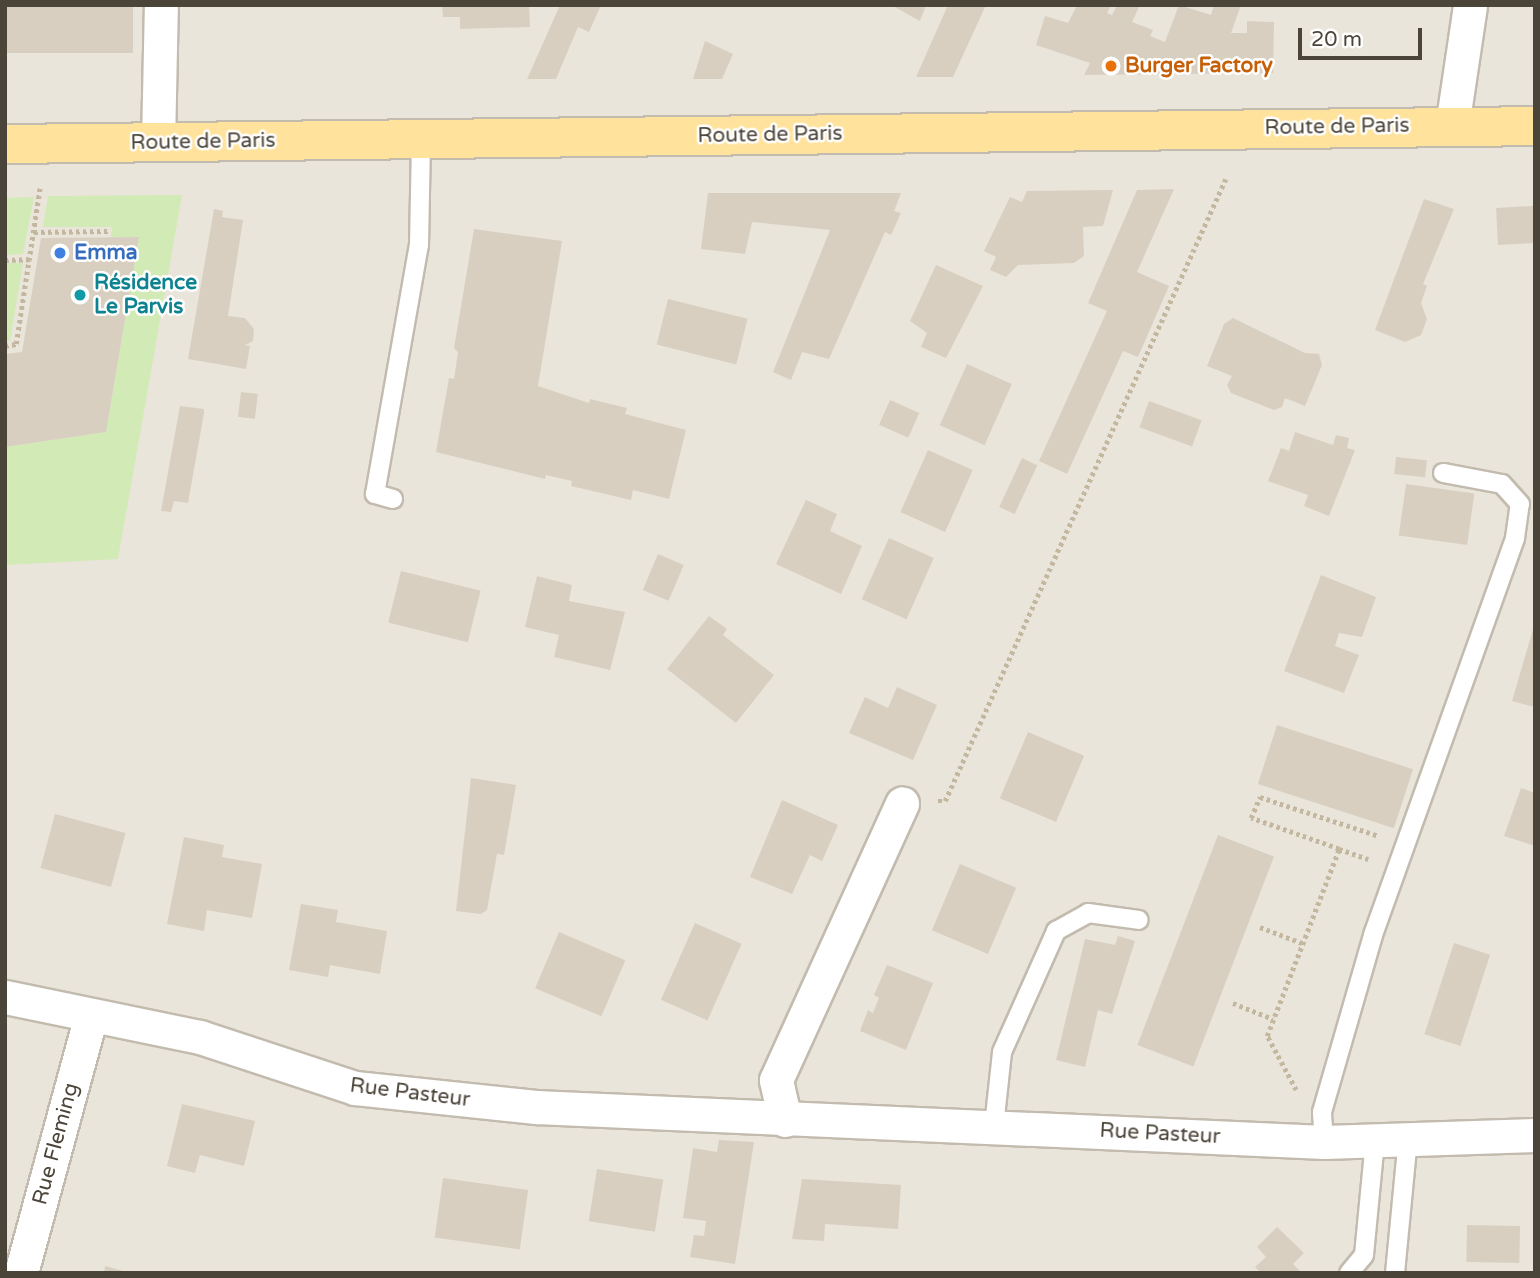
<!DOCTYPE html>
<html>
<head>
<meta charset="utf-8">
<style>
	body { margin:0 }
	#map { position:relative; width:1540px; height:1278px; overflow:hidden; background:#f6f3ec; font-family:"Varela Round",sans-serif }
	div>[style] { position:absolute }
	.residential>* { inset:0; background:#eae5da; transform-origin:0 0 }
	.green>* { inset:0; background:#d2eab5 }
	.building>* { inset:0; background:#d8cfc1; transform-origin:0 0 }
	.path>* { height:4.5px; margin-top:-2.25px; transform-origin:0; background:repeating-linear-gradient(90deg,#c4b79f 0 3.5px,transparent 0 7px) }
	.roads { filter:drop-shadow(2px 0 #c2bbae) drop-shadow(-2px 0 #c2bbae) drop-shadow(0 2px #c2bbae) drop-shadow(0 -2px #c2bbae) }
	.service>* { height:18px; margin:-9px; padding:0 9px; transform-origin:9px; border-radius:9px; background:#fff }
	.minor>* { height:33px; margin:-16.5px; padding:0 16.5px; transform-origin:16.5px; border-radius:16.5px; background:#fff }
	.primary>* { height:38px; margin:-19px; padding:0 19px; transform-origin:19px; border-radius:19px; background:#ffe39c }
	.dots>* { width:19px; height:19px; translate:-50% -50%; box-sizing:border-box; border:4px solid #fff; border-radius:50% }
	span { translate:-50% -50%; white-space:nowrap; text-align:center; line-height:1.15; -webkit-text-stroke:5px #fff; paint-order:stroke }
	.food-label { font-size:21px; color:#c56008; font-weight:700 }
	.left { translate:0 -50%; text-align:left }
	.street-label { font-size:21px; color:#4b4439 }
	.shop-label { font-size:21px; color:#366cbe; font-weight:700 }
	.culture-label { font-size:21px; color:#0d838f; font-weight:700 }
	.frame { position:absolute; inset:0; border:7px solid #4b4439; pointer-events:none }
	.scale { position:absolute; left:1298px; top:28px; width:124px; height:32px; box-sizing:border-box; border:4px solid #4b4439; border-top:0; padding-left:9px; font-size:21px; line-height:24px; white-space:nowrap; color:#4b4439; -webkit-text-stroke:5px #fff; paint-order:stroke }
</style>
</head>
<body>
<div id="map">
	<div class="residential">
		<i style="left:5px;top:5px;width:1530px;height:1268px"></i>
	</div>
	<div class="green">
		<i style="clip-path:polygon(182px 195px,118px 559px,5px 565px,5px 447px,106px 432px,139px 237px,111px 237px,112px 227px,43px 227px,48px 196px)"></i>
		<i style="clip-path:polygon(34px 197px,23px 254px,5px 255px,5px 198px)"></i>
		<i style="clip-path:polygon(5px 263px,23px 263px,10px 341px,5px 342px)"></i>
	</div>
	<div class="building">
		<i style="left:5px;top:5px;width:128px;height:48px"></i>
		<i style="clip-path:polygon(442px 5px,529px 5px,530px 27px,460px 29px,460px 17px,443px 17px)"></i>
		<i style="clip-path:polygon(560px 5px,601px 5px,589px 32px,578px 27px,556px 79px,527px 79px)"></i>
		<i style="clip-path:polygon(891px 5px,926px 5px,920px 21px)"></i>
		<i style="clip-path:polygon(948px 5px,986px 5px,953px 77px,916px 77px)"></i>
		<i style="clip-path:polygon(1077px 5px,1111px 5px,1107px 13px,1112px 15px,1117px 5px,1140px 5px,1132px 22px,1153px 30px,1150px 36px,1165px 42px,1179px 5px,1211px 15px,1214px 5px,1241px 5px,1231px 33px,1247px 33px,1247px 21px,1274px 22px,1273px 73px,1084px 75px,1090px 63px,1036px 45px,1045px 16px,1068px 23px)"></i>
		<i style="clip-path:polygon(705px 41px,733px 54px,722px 79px,693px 79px)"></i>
		<i style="clip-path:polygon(1174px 189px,1137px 272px,1169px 286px,1138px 357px,1123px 351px,1067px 474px,1039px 461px,1107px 311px,1088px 303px,1137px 190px)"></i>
		<i style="clip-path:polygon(1113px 190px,1103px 226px,1083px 227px,1084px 256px,1074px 263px,1018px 265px,1006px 277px,990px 270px,996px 257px,984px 251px,1010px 197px,1022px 202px,1027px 191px)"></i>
		<i style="clip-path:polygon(708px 193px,901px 193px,894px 211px,901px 213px,891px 235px,885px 232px,829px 359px,802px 352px,791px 380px,773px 372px,830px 230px,752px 222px,745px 254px,701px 249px)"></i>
		<i style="clip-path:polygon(1424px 199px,1454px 209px,1423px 284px,1427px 286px,1421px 303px,1427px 319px,1421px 335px,1405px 342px,1375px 330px)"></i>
		<i style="left:1533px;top:206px;width:37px;height:37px;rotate:87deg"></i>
		<i style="clip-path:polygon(214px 209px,223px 211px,222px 217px,243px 220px,228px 316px,245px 318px,254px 329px,253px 341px,245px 345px,250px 346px,246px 369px,188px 359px)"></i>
		<i style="clip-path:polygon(474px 229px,562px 241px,538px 386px,589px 403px,590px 399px,627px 408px,625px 414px,686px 430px,669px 499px,633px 490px,631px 500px,571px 486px,572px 481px,546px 475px,545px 479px,436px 452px,449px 378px,454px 379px,458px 352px,454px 348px)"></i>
		<i style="clip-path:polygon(139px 237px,106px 432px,5px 447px,5px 354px,22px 352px,41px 238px)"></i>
		<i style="clip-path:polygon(936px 265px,983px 286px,946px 358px,921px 347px,927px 333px,910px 321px)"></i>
		<i style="left:668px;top:299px;width:82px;height:47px;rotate:14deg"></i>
		<i style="clip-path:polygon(1233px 318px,1305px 353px,1319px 354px,1322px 365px,1305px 406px,1285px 398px,1282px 407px,1274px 410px,1231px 393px,1227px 385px,1232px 376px,1207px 366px,1224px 324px)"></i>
		<i style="left:967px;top:364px;width:49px;height:67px;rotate:24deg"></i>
		<i style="left:241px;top:392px;width:17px;height:25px;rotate:7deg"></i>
		<i style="left:890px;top:400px;width:32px;height:27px;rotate:24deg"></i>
		<i style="left:1149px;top:401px;width:56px;height:28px;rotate:20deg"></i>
		<i style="clip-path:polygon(180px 406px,204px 409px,204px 413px,188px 503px,174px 501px,171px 512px,161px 511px)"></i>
		<i style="clip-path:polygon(1295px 432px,1333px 445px,1336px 435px,1349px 438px,1347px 448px,1355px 450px,1329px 516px,1304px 506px,1308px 495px,1268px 481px,1281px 448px,1289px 451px)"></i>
		<i style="left:928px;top:450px;width:49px;height:68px;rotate:24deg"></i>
		<i style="left:1396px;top:457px;width:31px;height:17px;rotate:6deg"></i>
		<i style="left:1022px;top:458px;width:17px;height:54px;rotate:25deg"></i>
		<i style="left:1406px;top:484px;width:69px;height:52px;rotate:8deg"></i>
		<i style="clip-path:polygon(806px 500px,837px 514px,830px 531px,862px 546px,841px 594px,776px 564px)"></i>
		<i style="left:889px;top:538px;width:49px;height:67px;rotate:24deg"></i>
		<i style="left:658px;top:554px;width:28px;height:39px;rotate:23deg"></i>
		<i style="left:401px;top:571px;width:82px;height:53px;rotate:14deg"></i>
		<i style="clip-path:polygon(1321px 575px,1376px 597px,1362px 637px,1339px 633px,1335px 646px,1359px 655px,1344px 693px,1284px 671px)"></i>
		<i style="clip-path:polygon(537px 576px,572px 585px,569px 601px,625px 612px,610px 670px,554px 657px,559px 635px,525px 627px)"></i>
		<i style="clip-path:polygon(709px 616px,727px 629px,723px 635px,774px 675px,736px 723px,667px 669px)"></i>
		<i style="clip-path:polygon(1534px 626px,1535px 626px,1535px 707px,1512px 701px)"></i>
		<i style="clip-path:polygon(897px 687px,937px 705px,913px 760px,849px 733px,865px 697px,888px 708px)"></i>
		<i style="left:1277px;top:725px;width:143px;height:62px;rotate:18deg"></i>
		<i style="left:1028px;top:732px;width:61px;height:72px;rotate:23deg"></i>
		<i style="clip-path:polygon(471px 778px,516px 785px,504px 855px,497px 854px,487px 910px,481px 914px,456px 911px)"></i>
		<i style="clip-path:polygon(1521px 788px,1535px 793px,1535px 846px,1504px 836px)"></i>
		<i style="clip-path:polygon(782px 800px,838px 825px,822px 861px,810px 855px,792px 894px,750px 877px)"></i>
		<i style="left:55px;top:814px;width:73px;height:56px;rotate:15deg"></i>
		<i style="left:1218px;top:835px;width:60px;height:225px;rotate:21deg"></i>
		<i style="clip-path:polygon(184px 837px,224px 845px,222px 857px,262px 864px,252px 918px,207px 910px,204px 931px,167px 924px)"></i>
		<i style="left:960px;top:864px;width:61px;height:72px;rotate:23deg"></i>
		<i style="clip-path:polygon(301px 904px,338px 910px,336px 922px,387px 931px,380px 974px,330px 965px,328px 977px,289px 970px)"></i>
		<i style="left:695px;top:923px;width:51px;height:84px;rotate:24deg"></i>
		<i style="left:559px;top:932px;width:72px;height:61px;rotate:23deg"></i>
		<i style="clip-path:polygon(1118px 936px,1135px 941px,1112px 1014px,1098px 1010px,1085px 1067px,1056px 1060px,1085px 939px,1115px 945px)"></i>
		<i style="left:1454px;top:943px;width:38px;height:96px;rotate:18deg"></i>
		<i style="clip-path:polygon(887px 965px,933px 983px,906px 1050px,860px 1031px,868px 1010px,873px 1013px,879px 998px,874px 995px)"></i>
		<i style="clip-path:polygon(182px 1104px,255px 1121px,244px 1166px,200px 1155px,195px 1173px,167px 1166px)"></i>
		<i style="clip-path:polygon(719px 1140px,754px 1142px,735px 1264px,690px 1257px,694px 1235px,704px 1236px,706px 1221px,683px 1218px,693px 1148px,717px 1152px)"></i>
		<i style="left:597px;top:1169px;width:67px;height:53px;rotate:9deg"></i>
		<i style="left:443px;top:1178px;width:86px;height:60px;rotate:8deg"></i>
		<i style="clip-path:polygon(802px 1179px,901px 1185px,898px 1229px,825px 1224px,824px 1241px,792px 1239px)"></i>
		<i style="left:1467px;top:1225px;width:53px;height:37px;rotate:1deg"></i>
		<i style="clip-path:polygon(1277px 1227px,1304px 1253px,1293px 1264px,1302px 1273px,1261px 1273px,1255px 1267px,1266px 1257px,1257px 1247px)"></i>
		<i style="clip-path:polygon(105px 1266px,127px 1272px,127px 1273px,104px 1273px)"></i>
	</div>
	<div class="path">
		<i style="left:34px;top:232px;width:74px;rotate:-0.8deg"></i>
		<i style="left:5px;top:260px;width:25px;rotate:-2deg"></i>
		<i style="left:5px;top:346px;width:11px;rotate:-10deg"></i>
		<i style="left:16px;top:344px;width:159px;rotate:-81.3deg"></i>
		<i style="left:938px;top:801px;width:7px"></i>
		<i style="left:945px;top:801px;width:683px;rotate:-65.72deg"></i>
		<i style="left:1339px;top:849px;width:31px;rotate:19deg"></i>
		<i style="left:1260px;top:927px;width:45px;rotate:20.9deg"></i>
		<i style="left:1233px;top:1003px;width:43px;rotate:21.8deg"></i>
		<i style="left:1296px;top:1090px;width:61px;rotate:-118.2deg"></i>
		<i style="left:1267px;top:1036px;width:200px;rotate:-68.9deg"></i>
		<i style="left:1339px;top:849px;width:93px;rotate:-160.6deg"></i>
		<i style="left:1251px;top:818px;width:23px;rotate:-67deg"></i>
		<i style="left:1260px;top:797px;width:125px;rotate:18.1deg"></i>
	</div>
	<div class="roads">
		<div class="service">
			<i style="left:393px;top:499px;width:19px;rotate:-164deg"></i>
			<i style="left:375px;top:494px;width:253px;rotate:-80deg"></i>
			<i style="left:419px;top:245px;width:105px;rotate:-88.9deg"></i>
			<i style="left:994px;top:1126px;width:74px;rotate:-83.8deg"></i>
			<i style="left:1002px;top:1052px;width:133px;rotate:-65.9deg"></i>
			<i style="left:1056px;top:931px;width:37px;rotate:-29deg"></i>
			<i style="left:1088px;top:913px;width:51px;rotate:7.8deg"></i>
			<i style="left:1324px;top:1142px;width:30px;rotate:-94deg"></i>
			<i style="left:1322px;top:1112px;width:184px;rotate:-73.9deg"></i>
			<i style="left:1373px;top:935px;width:422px;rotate:-70.3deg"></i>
			<i style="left:1515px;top:538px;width:34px;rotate:-82deg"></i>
			<i style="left:1520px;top:504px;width:27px;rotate:-132deg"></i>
			<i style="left:1502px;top:484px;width:60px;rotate:-169.4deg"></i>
			<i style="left:1349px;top:1273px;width:23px;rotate:-50deg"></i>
			<i style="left:1364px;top:1255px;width:116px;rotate:-84.5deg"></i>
			<i style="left:1395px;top:1273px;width:135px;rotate:-84.5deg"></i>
		</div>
		<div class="minor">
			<i style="left:1452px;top:126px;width:122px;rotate:-81.5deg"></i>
			<i style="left:158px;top:143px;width:138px;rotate:-88.8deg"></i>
			<i style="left:5px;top:997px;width:199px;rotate:11.6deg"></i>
			<i style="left:200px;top:1037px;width:163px;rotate:18.2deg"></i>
			<i style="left:355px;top:1088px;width:182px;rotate:6deg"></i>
			<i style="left:536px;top:1107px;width:789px;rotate:2.54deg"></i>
			<i style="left:1324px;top:1142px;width:211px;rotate:-1.9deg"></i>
			<i style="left:785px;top:1120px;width:41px;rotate:-102.7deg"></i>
			<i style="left:776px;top:1080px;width:304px;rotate:-65.5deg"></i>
			<i style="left:21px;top:1273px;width:266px;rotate:-74.8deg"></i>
		</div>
		<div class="primary">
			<i style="left:5px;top:144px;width:1530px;rotate:-0.67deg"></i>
		</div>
	</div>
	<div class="dots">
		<i style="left:1111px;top:66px;background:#e8710a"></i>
		<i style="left:60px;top:253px;background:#3f7fe0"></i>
		<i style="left:80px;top:295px;background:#0f9aa8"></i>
	</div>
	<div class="food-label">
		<span class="left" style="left:1125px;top:66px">Burger Factory</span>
	</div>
	<div class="street-label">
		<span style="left:1337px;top:127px;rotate:-1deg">Route de Paris</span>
		<span style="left:770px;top:135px;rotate:-1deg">Route de Paris</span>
		<span style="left:203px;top:142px;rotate:-1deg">Route de Paris</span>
		<span style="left:410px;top:1093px;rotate:7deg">Rue Pasteur</span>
		<span style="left:1160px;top:1134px;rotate:3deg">Rue Pasteur</span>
		<span style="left:56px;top:1144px;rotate:-75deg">Rue Fleming</span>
	</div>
	<div class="shop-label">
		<span class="left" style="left:74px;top:253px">Emma</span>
	</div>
	<div class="culture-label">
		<span class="left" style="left:94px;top:295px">Résidence<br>Le Parvis</span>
	</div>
	<div class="frame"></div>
	<div class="scale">20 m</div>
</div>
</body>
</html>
